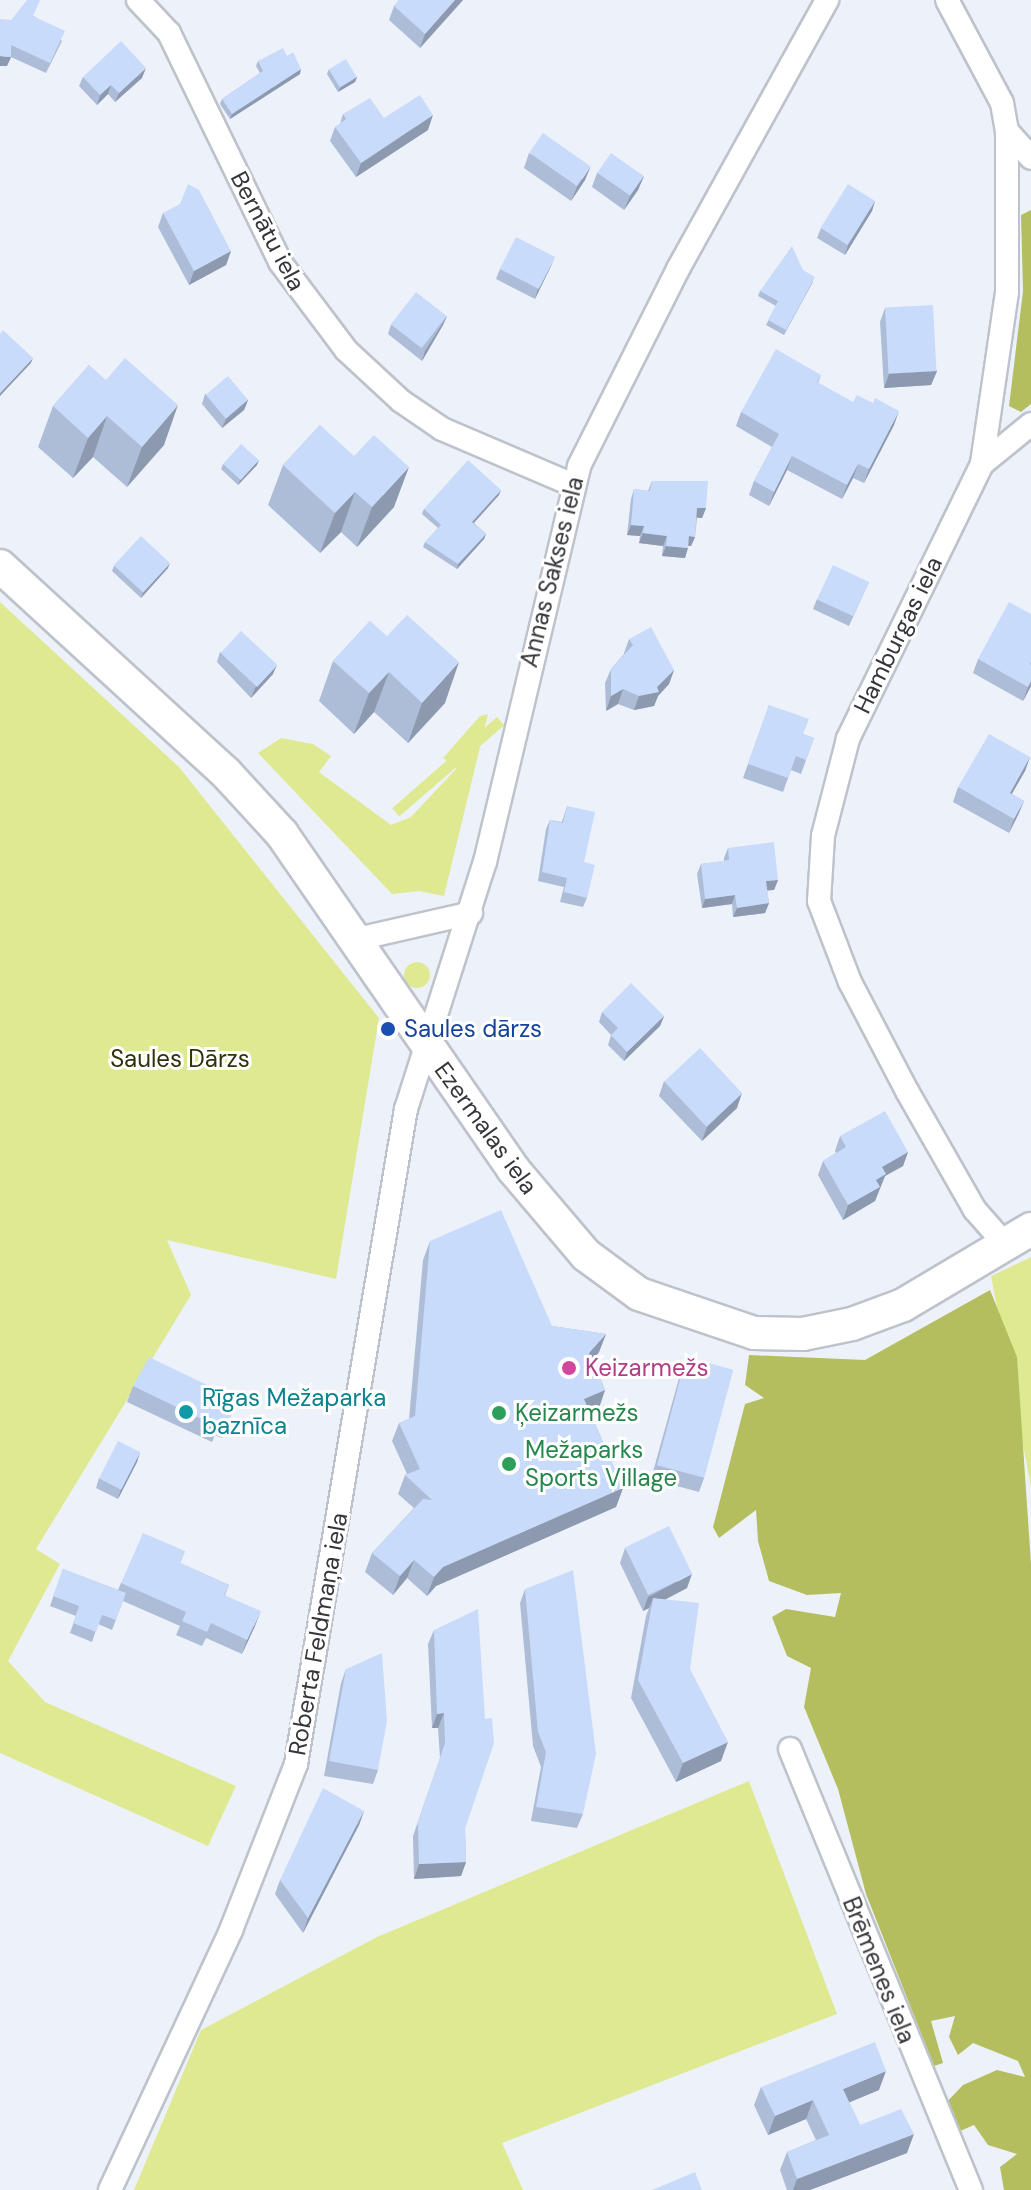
<!DOCTYPE html>
<html>
<head>
<meta charset="utf-8">
<style>
	body { margin:0 }
	#map { position:relative; width:1031px; height:2190px; overflow:hidden; background:#edf2fa; font-family:"DM Sans",sans-serif }
	div>[style] { position:absolute }
	.green>* { inset:0; background:#dfe992; transform-origin:0 0 }
	.round { border-radius:50% }
	.forest>* { inset:0; background:#b4be5f }
	.roads { filter:drop-shadow(2px 0 #bec3cb) drop-shadow(-2px 0 #bec3cb) drop-shadow(0 2px #bec3cb) drop-shadow(0 -2px #bec3cb) }
	.street>* { height:22px; margin:-11px; padding:0 11px; transform-origin:11px; border-radius:11px; background:#fff }
	.secondary>* { height:32px; margin:-16px; padding:0 16px; transform-origin:16px; border-radius:16px; background:#fff }
	.wall>* { inset:0; background:#adbcd7 }
	.shaded-wall>* { inset:0; background:#8d99af }
	.building>* { inset:0; background:#c9dbfa; transform-origin:0 0 }
	.dots>* { width:22px; height:22px; translate:-50% -50%; box-sizing:border-box; border:4px solid #fff; border-radius:50% }
	span { translate:-50% -50%; white-space:nowrap; text-align:center; line-height:1.15; -webkit-text-stroke:6px #fff; paint-order:stroke }
	.street-label { font-size:24px; color:#35363a }
	.transit-label { font-size:24px; color:#164399 }
	.left { translate:0 -50%; text-align:left }
	.park-label { font-size:24px; color:#30330a }
	.hotel-label { font-size:24px; color:#b23c85 }
	.culture-label { font-size:24px; color:#0d838f }
	.leisure-label { font-size:24px; color:#27864d }
</style>
</head>
<body>
<div id="map">
	<div class="green">
		<i style="clip-path:polygon(0 602px,179px 767px,379px 1018px,336px 1279px,167px 1240px,191px 1295px,36px 1549px,60px 1564px,8px 1661px,45px 1702px,236px 1786px,208px 1846px,0 1753px)"></i>
		<i style="clip-path:polygon(488px 714px,444px 896px,419px 891px,392px 894px,258px 753px,281px 738px,313px 744px,331px 756px,319px 772px,391px 825px,411px 817px,456px 769px,443px 758px,480px 716px)"></i>
		<i style="left:497px;top:717px;width:11px;height:139px;rotate:49deg"></i>
		<i class="round" style="left:404px;top:962px;width:26px;height:26px"></i>
		<i style="clip-path:polygon(1031px 1257px,1031px 1487px,991px 1276px)"></i>
		<i style="clip-path:polygon(749px 1781px,837px 2014px,502px 2143px,523px 2190px,134px 2190px,201px 2030px,377px 1937px)"></i>
	</div>
	<div class="forest">
		<i style="clip-path:polygon(1031px 210px,1031px 404px,1021px 412px,1009px 406px,1023px 291px,1021px 215px)"></i>
		<i style="clip-path:polygon(990px 1290px,1017px 1357px,1031px 1564px,1031px 2190px,1004px 2190px,1000px 2167px,1017px 2154px,988px 2145px,974px 2125px,951px 2135px,942px 2107px,963px 2085px,997px 2070px,1025px 2077px,1018px 2061px,973px 2043px,958px 2055px,949px 2037px,955px 2016px,931px 2021px,943px 2063px,934px 2066px,866px 1894px,838px 1789px,804px 1707px,811px 1668px,787px 1656px,772px 1617px,786px 1609px,835px 1617px,841px 1593px,807px 1595px,769px 1581px,758px 1541px,756px 1510px,719px 1538px,713px 1527px,745px 1404px,764px 1398px,745px 1385px,749px 1355px,865px 1360px)"></i>
	</div>
	<div class="roads">
		<div class="street">
			<i style="left:138px;top:0;width:45px;rotate:46.8deg"></i>
			<i style="left:169px;top:33px;width:254px;rotate:64.1deg"></i>
			<i style="left:280px;top:262px;width:110px;rotate:53.1deg"></i>
			<i style="left:346px;top:350px;width:75px;rotate:42.8deg"></i>
			<i style="left:401px;top:401px;width:50px;rotate:34.3deg"></i>
			<i style="left:442px;top:429px;width:142px;rotate:23.1deg"></i>
			<i style="left:947px;top:0;width:117px;rotate:61.9deg"></i>
			<i style="left:1002px;top:103px;width:28px;rotate:80deg"></i>
			<i style="left:1007px;top:131px;width:161px;rotate:90deg"></i>
			<i style="left:1007px;top:292px;width:174px;rotate:98.3deg"></i>
			<i style="left:982px;top:464px;width:306px;rotate:116deg"></i>
			<i style="left:848px;top:739px;width:100px;rotate:104.5deg"></i>
			<i style="left:823px;top:836px;width:65px;rotate:93.5deg"></i>
			<i style="left:819px;top:901px;width:87px;rotate:69.1deg"></i>
			<i style="left:850px;top:982px;width:123px;rotate:62.4deg"></i>
			<i style="left:907px;top:1091px;width:137px;rotate:60.3deg"></i>
			<i style="left:975px;top:1210px;width:44px;rotate:48.7deg"></i>
			<i style="left:1007px;top:131px;width:36px;rotate:48deg"></i>
			<i style="left:982px;top:464px;width:63px;rotate:-39.2deg"></i>
			<i style="left:357px;top:939px;width:117px;rotate:-12.8deg"></i>
			<i style="left:790px;top:1749px;width:477px;rotate:67.7deg"></i>
			<i style="left:110px;top:2190px;width:287px;rotate:-65deg"></i>
			<i style="left:231px;top:1930px;width:178px;rotate:-68.6deg"></i>
			<i style="left:296px;top:1764px;width:664px;rotate:-80.47deg"></i>
			<i style="left:406px;top:1109px;width:259px;rotate:-72.3deg"></i>
			<i style="left:485px;top:862px;width:407px;rotate:-76.6deg"></i>
			<i style="left:579px;top:466px;width:220px;rotate:-63.3deg"></i>
			<i style="left:678px;top:269px;width:308px;rotate:-61deg"></i>
		</div>
		<div class="secondary">
			<i style="left:0;top:566px;width:306px;rotate:42.5deg"></i>
			<i style="left:226px;top:773px;width:83px;rotate:47.4deg"></i>
			<i style="left:282px;top:834px;width:407px;rotate:55.4deg"></i>
			<i style="left:513px;top:1169px;width:113px;rotate:49.7deg"></i>
			<i style="left:586px;top:1255px;width:66px;rotate:36.3deg"></i>
			<i style="left:639px;top:1294px;width:121px;rotate:18.7deg"></i>
			<i style="left:754px;top:1333px;width:49px;rotate:1.2deg"></i>
			<i style="left:803px;top:1334px;width:50px;rotate:-11.5deg"></i>
			<i style="left:852px;top:1324px;width:54px;rotate:-20.4deg"></i>
			<i style="left:903px;top:1305px;width:149px;rotate:-30.7deg"></i>
		</div>
	</div>
	<div class="wall">
		<i style="clip-path:polygon(399px 0,463px 0,420px 48px,389px 20px,394px 6px)"></i>
		<i style="clip-path:polygon(34px 16px,62px 41px,46px 73px,11px 57px,7px 66px,11px 20px)"></i>
		<i style="clip-path:polygon(287px 56px,300px 74px,230px 119px,220px 104px,222px 99px,260px 73px,256px 66px,258px 61px)"></i>
		<i style="clip-path:polygon(329px 69px,357px 77px,355px 82px,338px 92px,327px 74px)"></i>
		<i style="clip-path:polygon(83px 77px,142px 78px,115px 102px,108px 94px,97px 105px,79px 86px)"></i>
		<i style="clip-path:polygon(343px 114px,384px 118px,428px 130px,356px 177px,330px 141px,335px 127px,340px 124px)"></i>
		<i style="clip-path:polygon(529px 153px,585px 180px,571px 201px,524px 168px)"></i>
		<i style="clip-path:polygon(597px 173px,644px 176px,638px 190px,624px 210px,592px 187px)"></i>
		<i style="clip-path:polygon(875px 201px,872px 211px,845px 255px,817px 238px,821px 228px)"></i>
		<i style="clip-path:polygon(163px 213px,231px 251px,226px 265px,189px 285px,158px 227px)"></i>
		<i style="clip-path:polygon(551px 266px,535px 299px,496px 279px,500px 269px)"></i>
		<i style="clip-path:polygon(803px 270px,813px 282px,784px 335px,766px 325px,776px 306px,758px 296px,760px 291px)"></i>
		<i style="clip-path:polygon(885px 308px,937px 371px,931px 385px,884px 388px,880px 322px)"></i>
		<i style="clip-path:polygon(447px 316px,443px 325px,422px 361px,388px 334px,391px 325px)"></i>
		<i style="clip-path:polygon(89px 365px,164px 445px,127px 487px,93px 457px,73px 478px,38px 447px,53px 406px)"></i>
		<i style="clip-path:polygon(821px 375px,818px 383px,894px 425px,864px 483px,853px 478px,842px 499px,787px 470px,769px 506px,749px 495px,754px 481px,772px 447px,736px 426px,741px 412px)"></i>
		<i style="clip-path:polygon(205px 394px,248px 400px,244px 410px,222px 428px,202px 404px)"></i>
		<i style="clip-path:polygon(320px 425px,394px 507px,357px 547px,341px 532px,320px 553px,268px 505px,283px 465px)"></i>
		<i style="clip-path:polygon(223px 464px,257px 465px,238px 485px,221px 469px)"></i>
		<i style="clip-path:polygon(652px 481px,706px 508px,702px 518px,697px 518px,695px 537px,691px 546px,688px 546px,685px 558px,662px 556px,663px 546px,639px 543px,640px 536px,627px 535px,631px 499px,634px 489px,648px 491px)"></i>
		<i style="clip-path:polygon(499px 495px,474px 523px,486px 534px,484px 539px,457px 569px,423px 547px,425px 542px,438px 528px,422px 514px,424px 509px)"></i>
		<i style="clip-path:polygon(114px 566px,168px 568px,141px 598px,112px 571px)"></i>
		<i style="clip-path:polygon(869px 582px,849px 626px,813px 609px,817px 599px)"></i>
		<i style="clip-path:polygon(1031px 614px,1031px 686px,1023px 701px,973px 673px,978px 659px)"></i>
		<i style="clip-path:polygon(370px 621px,445px 703px,408px 743px,374px 712px,354px 734px,319px 701px,333px 661px)"></i>
		<i style="clip-path:polygon(629px 639px,674px 670px,669px 684px,658px 696px,654px 706px,634px 710px,618px 704px,606px 711px,605px 683px,611px 669px,624px 654px,624px 653px)"></i>
		<i style="clip-path:polygon(220px 652px,273px 674px,251px 698px,217px 662px)"></i>
		<i style="clip-path:polygon(769px 705px,803px 734px,814px 738px,801px 774px,791px 770px,783px 792px,743px 778px)"></i>
		<i style="clip-path:polygon(1030px 757px,1025px 771px,1012px 794px,1024px 801px,1018px 815px,1009px 833px,953px 802px,958px 787px)"></i>
		<i style="clip-path:polygon(567px 806px,584px 862px,587px 898px,583px 907px,560px 902px,564px 887px,538px 881px,546px 829px,550px 820px,562px 822px)"></i>
		<i style="clip-path:polygon(728px 848px,778px 880px,774px 890px,767px 890px,769px 903px,765px 913px,733px 917px,732px 904px,702px 908px,697px 874px,701px 864px,724px 861px,724px 858px)"></i>
		<i style="clip-path:polygon(602px 1012px,664px 1016px,660px 1026px,624px 1061px,608px 1045px,611px 1035px,599px 1022px)"></i>
		<i style="clip-path:polygon(664px 1081px,737px 1108px,702px 1141px,659px 1096px)"></i>
		<i style="clip-path:polygon(840px 1136px,908px 1152px,903px 1166px,885px 1176px,875px 1201px,843px 1220px,818px 1175px,823px 1161px,836px 1153px,835px 1151px)"></i>
		<i style="clip-path:polygon(430px 1241px,552px 1326px,606px 1334px,599px 1352px,593px 1360px,605px 1390px,599px 1408px,590px 1412px,623px 1488px,616px 1507px,436px 1586px,427px 1596px,407px 1578px,393px 1595px,365px 1572px,372px 1553px,414px 1508px,398px 1494px,405px 1475px,407px 1474px,392px 1441px,399px 1423px,409px 1419px,423px 1260px)"></i>
		<i style="clip-path:polygon(686px 1357px,704px 1478px,699px 1492px,651px 1479px,681px 1371px)"></i>
		<i style="clip-path:polygon(133px 1386px,229px 1404px,230px 1422px,222px 1438px,215px 1435px,212px 1442px,127px 1402px)"></i>
		<i style="clip-path:polygon(140px 1452px,137px 1462px,118px 1499px,96px 1488px,99px 1478px)"></i>
		<i style="clip-path:polygon(625px 1548px,687px 1588px,666px 1599px,721px 1761px,676px 1782px,631px 1698px,646px 1616px,649px 1608px,643px 1611px,620px 1563px)"></i>
		<i style="clip-path:polygon(185px 1551px,180px 1563px,229px 1585px,225px 1595px,255px 1626px,242px 1654px,206px 1638px,202px 1646px,176px 1635px,180px 1626px,123px 1601px,112px 1630px,98px 1624px,92px 1642px,70px 1633px,76px 1616px,50px 1606px,63px 1569px,118px 1590px,121px 1583px)"></i>
		<i style="clip-path:polygon(525px 1589px,583px 1814px,577px 1828px,531px 1821px,541px 1767px,533px 1746px,520px 1603px)"></i>
		<i style="clip-path:polygon(434px 1630px,465px 1829px,466px 1862px,461px 1876px,414px 1879px,413px 1836px,440px 1758px,438px 1728px,432px 1728px,428px 1644px)"></i>
		<i style="clip-path:polygon(346px 1669px,378px 1770px,373px 1784px,324px 1776px,341px 1683px)"></i>
		<i style="clip-path:polygon(364px 1811px,359px 1825px,303px 1933px,275px 1894px,280px 1880px)"></i>
		<i style="clip-path:polygon(761px 2087px,879px 2090px,849px 2102px,860px 2125px,907px 2153px,810px 2190px,787px 2190px,780px 2170px,787px 2152px,816px 2140px,806px 2119px,768px 2135px,754px 2105px)"></i>
	</div>
	<div class="shaded-wall">
		<i style="clip-path:polygon(455px 0,463px 0,420px 48px,425px 34px)"></i>
		<i style="clip-path:polygon(0 56px,11px 57px,7px 66px,0 66px)"></i>
		<i style="clip-path:polygon(146px 68px,142px 78px,115px 102px,119px 93px)"></i>
		<i style="clip-path:polygon(301px 69px,300px 74px,230px 119px,232px 114px)"></i>
		<i style="clip-path:polygon(357px 77px,355px 82px,338px 92px,340px 88px)"></i>
		<i style="clip-path:polygon(111px 85px,108px 94px,97px 105px,100px 95px)"></i>
		<i style="clip-path:polygon(433px 115px,428px 130px,356px 177px,361px 163px)"></i>
		<i style="clip-path:polygon(591px 166px,585px 180px,571px 201px,577px 187px)"></i>
		<i style="clip-path:polygon(644px 176px,638px 190px,624px 210px,630px 196px)"></i>
		<i style="clip-path:polygon(875px 201px,872px 211px,845px 255px,848px 245px)"></i>
		<i style="clip-path:polygon(231px 251px,226px 265px,189px 285px,194px 271px)"></i>
		<i style="clip-path:polygon(555px 257px,551px 266px,535px 299px,538px 289px)"></i>
		<i style="clip-path:polygon(447px 316px,443px 325px,422px 361px,425px 351px)"></i>
		<i style="clip-path:polygon(33px 358px,31px 363px,0 396px,0 393px)"></i>
		<i style="clip-path:polygon(937px 371px,931px 385px,884px 388px,889px 374px)"></i>
		<i style="clip-path:polygon(248px 400px,244px 410px,222px 428px,226px 419px)"></i>
		<i style="clip-path:polygon(178px 405px,164px 445px,127px 487px,142px 447px)"></i>
		<i style="clip-path:polygon(899px 411px,894px 425px,864px 483px,869px 469px)"></i>
		<i style="clip-path:polygon(107px 416px,93px 457px,73px 478px,88px 438px)"></i>
		<i style="clip-path:polygon(792px 456px,787px 470px,769px 506px,774px 492px)"></i>
		<i style="clip-path:polygon(259px 460px,257px 465px,238px 485px,240px 480px)"></i>
		<i style="clip-path:polygon(858px 464px,853px 478px,842px 499px,847px 485px)"></i>
		<i style="clip-path:polygon(409px 467px,394px 507px,357px 547px,372px 507px)"></i>
		<i style="clip-path:polygon(501px 490px,499px 495px,470px 527px,472px 522px)"></i>
		<i style="clip-path:polygon(355px 492px,341px 532px,320px 553px,335px 513px)"></i>
		<i style="clip-path:polygon(697px 508px,706px 508px,702px 518px,694px 517px)"></i>
		<i style="clip-path:polygon(631px 525px,644px 526px,640px 536px,627px 535px)"></i>
		<i style="clip-path:polygon(643px 533px,667px 536px,663px 546px,639px 543px)"></i>
		<i style="clip-path:polygon(486px 534px,484px 539px,457px 569px,458px 564px)"></i>
		<i style="clip-path:polygon(689px 536px,695px 537px,691px 546px,686px 546px)"></i>
		<i style="clip-path:polygon(666px 546px,688px 548px,685px 558px,662px 556px)"></i>
		<i style="clip-path:polygon(170px 563px,168px 568px,141px 598px,143px 593px)"></i>
		<i style="clip-path:polygon(459px 662px,445px 703px,408px 743px,422px 703px)"></i>
		<i style="clip-path:polygon(277px 665px,273px 674px,251px 698px,255px 688px)"></i>
		<i style="clip-path:polygon(674px 670px,669px 684px,658px 696px,654px 706px,634px 710px,639px 696px,657px 687px)"></i>
		<i style="clip-path:polygon(389px 672px,374px 712px,354px 734px,369px 693px)"></i>
		<i style="clip-path:polygon(1031px 681px,1031px 686px,1023px 701px,1028px 687px)"></i>
		<i style="clip-path:polygon(623px 689px,618px 704px,606px 711px,611px 696px)"></i>
		<i style="clip-path:polygon(1030px 757px,1025px 771px,1004px 807px,1010px 793px)"></i>
		<i style="clip-path:polygon(1024px 801px,1018px 815px,1009px 833px,1014px 819px)"></i>
		<i style="clip-path:polygon(778px 880px,774px 890px,762px 891px,766px 881px)"></i>
		<i style="clip-path:polygon(735px 895px,732px 904px,702px 908px,705px 899px)"></i>
		<i style="clip-path:polygon(769px 903px,765px 913px,733px 917px,737px 908px)"></i>
		<i style="clip-path:polygon(664px 1016px,660px 1026px,624px 1061px,627px 1052px)"></i>
		<i style="clip-path:polygon(742px 1093px,737px 1108px,702px 1141px,707px 1127px)"></i>
		<i style="clip-path:polygon(908px 1152px,903px 1166px,885px 1176px,875px 1201px,843px 1220px,848px 1205px,882px 1167px)"></i>
		<i style="clip-path:polygon(606px 1334px,599px 1352px,583px 1372px,589px 1353px)"></i>
		<i style="clip-path:polygon(605px 1390px,599px 1408px,577px 1418px,584px 1399px)"></i>
		<i style="clip-path:polygon(140px 1452px,137px 1462px,118px 1499px,121px 1489px)"></i>
		<i style="clip-path:polygon(623px 1488px,616px 1507px,436px 1586px,427px 1596px,434px 1577px,443px 1567px)"></i>
		<i style="clip-path:polygon(414px 1560px,407px 1578px,393px 1595px,400px 1576px)"></i>
		<i style="clip-path:polygon(692px 1574px,687px 1588px,651px 1607px,653px 1598px,649px 1608px,643px 1611px,648px 1597px)"></i>
		<i style="clip-path:polygon(261px 1611px,255px 1626px,242px 1654px,247px 1640px)"></i>
		<i style="clip-path:polygon(444px 1713px,438px 1728px,432px 1728px,437px 1714px)"></i>
		<i style="clip-path:polygon(728px 1742px,721px 1761px,676px 1782px,683px 1763px)"></i>
		<i style="clip-path:polygon(364px 1811px,359px 1825px,303px 1933px,308px 1918px)"></i>
		<i style="clip-path:polygon(466px 1862px,461px 1876px,414px 1879px,419px 1864px)"></i>
		<i style="clip-path:polygon(886px 2071px,879px 2090px,836px 2108px,843px 2089px)"></i>
		<i style="clip-path:polygon(813px 2100px,806px 2119px,768px 2135px,775px 2116px)"></i>
		<i style="clip-path:polygon(914px 2134px,907px 2153px,810px 2190px,793px 2190px,797px 2179px)"></i>
	</div>
	<div class="building">
		<i style="clip-path:polygon(27px 0,40px 0,33px 16px,65px 31px,50px 63px,11px 45px,11px 57px,0 56px,0 19px,11px 20px)"></i>
		<i style="clip-path:polygon(399px 0,455px 0,425px 34px,394px 6px)"></i>
		<i style="clip-path:polygon(121px 41px,146px 68px,119px 93px,111px 85px,100px 95px,83px 77px)"></i>
		<i style="clip-path:polygon(283px 48px,287px 56px,293px 52px,301px 69px,232px 114px,222px 99px,263px 71px,258px 61px)"></i>
		<i style="left:346px;top:59px;width:21px;height:20px;rotate:59deg"></i>
		<i style="clip-path:polygon(420px 95px,433px 115px,361px 163px,335px 127px,346px 119px,343px 114px,370px 98px,384px 118px)"></i>
		<i style="left:543px;top:133px;width:58px;height:24px;rotate:35deg"></i>
		<i style="left:611px;top:153px;width:40px;height:24px;rotate:35deg"></i>
		<i style="clip-path:polygon(188px 184px,199px 190px,231px 251px,194px 271px,163px 213px,180px 204px)"></i>
		<i style="left:848px;top:184px;width:32px;height:52px;rotate:32deg"></i>
		<i style="left:516px;top:237px;width:44px;height:36px;rotate:27deg"></i>
		<i style="clip-path:polygon(792px 246px,803px 270px,815px 277px,786px 330px,768px 320px,778px 301px,760px 291px)"></i>
		<i style="left:416px;top:292px;width:39px;height:41px;rotate:38deg"></i>
		<i style="left:933px;top:305px;width:66px;height:48px;rotate:87deg"></i>
		<i style="clip-path:polygon(3px 330px,33px 358px,0 393px,0 334px)"></i>
		<i style="clip-path:polygon(776px 349px,821px 375px,817px 382px,853px 402px,857px 395px,873px 403px,875px 398px,899px 411px,869px 469px,858px 464px,847px 485px,792px 456px,774px 492px,754px 481px,779px 434px,741px 412px)"></i>
		<i style="clip-path:polygon(125px 358px,178px 405px,142px 447px,107px 416px,88px 438px,53px 406px,89px 365px,106px 380px)"></i>
		<i style="left:228px;top:376px;width:31px;height:29px;rotate:50deg"></i>
		<i style="clip-path:polygon(320px 425px,354px 456px,374px 435px,409px 467px,372px 507px,355px 492px,335px 513px,283px 465px)"></i>
		<i style="left:241px;top:444px;width:24px;height:27px;rotate:42deg"></i>
		<i style="clip-path:polygon(468px 460px,501px 490px,472px 522px,486px 534px,458px 564px,425px 542px,441px 525px,424px 509px)"></i>
		<i style="clip-path:polygon(652px 481px,708px 481px,706px 508px,697px 508px,695px 537px,689px 536px,688px 548px,666px 546px,667px 536px,643px 533px,644px 526px,631px 525px,634px 489px,650px 491px)"></i>
		<i style="left:141px;top:536px;width:40px;height:40px;rotate:43deg"></i>
		<i style="left:833px;top:565px;width:40px;height:38px;rotate:25deg"></i>
		<i style="clip-path:polygon(1009px 602px,1031px 614px,1031px 662px,1030px 664px,1031px 665px,1031px 681px,1028px 687px,978px 659px)"></i>
		<i style="clip-path:polygon(407px 615px,459px 662px,422px 703px,389px 672px,369px 693px,333px 661px,370px 621px,387px 636px)"></i>
		<i style="clip-path:polygon(651px 627px,674px 670px,657px 687px,659px 692px,639px 696px,623px 689px,611px 696px,611px 669px,633px 645px,629px 639px)"></i>
		<i style="left:241px;top:631px;width:50px;height:30px;rotate:43deg"></i>
		<i style="clip-path:polygon(769px 705px,809px 719px,803px 734px,814px 738px,806px 760px,796px 756px,788px 778px,748px 764px)"></i>
		<i style="clip-path:polygon(989px 734px,1030px 757px,1010px 793px,1024px 801px,1014px 819px,958px 787px)"></i>
		<i style="clip-path:polygon(567px 806px,595px 812px,584px 862px,595px 865px,587px 898px,564px 892px,567px 878px,542px 872px,550px 820px,563px 823px)"></i>
		<i style="clip-path:polygon(774px 842px,778px 880px,766px 881px,769px 903px,737px 908px,735px 895px,705px 899px,701px 864px,729px 860px,728px 848px)"></i>
		<i style="clip-path:polygon(631px 983px,664px 1016px,627px 1052px,611px 1035px,618px 1028px,602px 1012px)"></i>
		<i style="left:700px;top:1048px;width:62px;height:49px;rotate:47deg"></i>
		<i style="clip-path:polygon(885px 1111px,908px 1152px,882px 1167px,886px 1174px,876px 1180px,880px 1187px,848px 1205px,823px 1161px,846px 1147px,840px 1136px)"></i>
		<i style="clip-path:polygon(501px 1210px,552px 1326px,606px 1334px,589px 1353px,605px 1390px,584px 1399px,623px 1488px,443px 1567px,434px 1577px,414px 1560px,400px 1576px,372px 1553px,423px 1499px,432px 1500px,405px 1475px,420px 1469px,399px 1423px,415px 1416px,430px 1241px)"></i>
		<i style="clip-path:polygon(149px 1357px,232px 1397px,229px 1403px,235px 1407px,228px 1423px,221px 1420px,218px 1427px,133px 1386px)"></i>
		<i style="left:686px;top:1357px;width:49px;height:112px;rotate:15deg"></i>
		<i style="left:118px;top:1441px;width:25px;height:42px;rotate:27deg"></i>
		<i style="left:669px;top:1526px;width:53px;height:49px;rotate:64deg"></i>
		<i style="clip-path:polygon(143px 1533px,185px 1551px,180px 1563px,229px 1585px,224px 1595px,261px 1611px,247px 1640px,211px 1623px,207px 1632px,182px 1621px,186px 1612px,121px 1583px)"></i>
		<i style="clip-path:polygon(63px 1569px,126px 1593px,116px 1620px,102px 1615px,96px 1632px,73px 1623px,79px 1606px,53px 1596px)"></i>
		<i style="clip-path:polygon(573px 1570px,596px 1754px,583px 1814px,536px 1807px,546px 1752px,538px 1732px,525px 1589px)"></i>
		<i style="clip-path:polygon(653px 1598px,699px 1603px,690px 1669px,728px 1742px,683px 1763px,638px 1680px)"></i>
		<i style="clip-path:polygon(478px 1609px,485px 1719px,492px 1718px,494px 1743px,465px 1829px,466px 1862px,419px 1864px,418px 1822px,445px 1743px,444px 1713px,437px 1714px,434px 1630px)"></i>
		<i style="clip-path:polygon(382px 1653px,387px 1721px,378px 1770px,329px 1761px,346px 1669px)"></i>
		<i style="clip-path:polygon(323px 1788px,364px 1811px,308px 1918px,280px 1880px)"></i>
		<i style="clip-path:polygon(875px 2042px,886px 2071px,843px 2089px,860px 2125px,901px 2109px,914px 2134px,797px 2179px,787px 2152px,829px 2135px,813px 2100px,775px 2116px,761px 2087px)"></i>
		<i style="clip-path:polygon(695px 2172px,702px 2190px,652px 2190px)"></i>
	</div>
	<div class="dots">
		<i style="left:388px;top:1029px;background:#1a4fb4"></i>
		<i style="left:569px;top:1368px;background:#d1479c"></i>
		<i style="left:186px;top:1412px;background:#0f9aa8"></i>
		<i style="left:499px;top:1413px;background:#2e9e5b"></i>
		<i style="left:509px;top:1464px;background:#2e9e5b"></i>
	</div>
	<div class="street-label">
		<span style="left:268px;top:231px;rotate:62deg">Bernātu iela</span>
		<span style="left:552px;top:572px;rotate:-76deg">Annas Sakses iela</span>
		<span style="left:898px;top:635px;rotate:-64deg">Hamburgas iela</span>
		<span style="left:486px;top:1128px;rotate:54deg">Ezermalas iela</span>
		<span style="left:318px;top:1634px;rotate:-80deg">Roberta Feldmaņa iela</span>
		<span style="left:879px;top:1970px;rotate:68deg">Brēmenes iela</span>
	</div>
	<div class="transit-label">
		<span class="left" style="left:404px;top:1029px">Saules dārzs</span>
	</div>
	<div class="park-label">
		<span style="left:180px;top:1059px">Saules Dārzs</span>
	</div>
	<div class="hotel-label">
		<span class="left" style="left:585px;top:1368px">Keizarmežs</span>
	</div>
	<div class="culture-label">
		<span class="left" style="left:202px;top:1412px">Rīgas Mežaparka<br>baznīca</span>
	</div>
	<div class="leisure-label">
		<span class="left" style="left:515px;top:1413px">Ķeizarmežs</span>
		<span class="left" style="left:525px;top:1464px">Mežaparks<br>Sports Village</span>
	</div>
</div>
</body>
</html>
